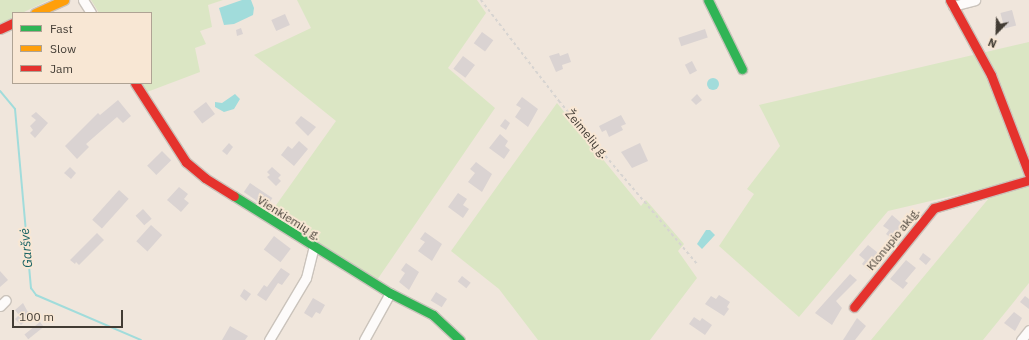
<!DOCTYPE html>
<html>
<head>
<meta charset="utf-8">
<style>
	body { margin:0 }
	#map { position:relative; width:1029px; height:340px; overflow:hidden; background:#f0e6dc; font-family:"IBM Plex Sans",sans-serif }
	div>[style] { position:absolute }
	.green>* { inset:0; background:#dbe6c4 }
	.water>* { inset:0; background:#a1dcdb }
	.round { border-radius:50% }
	.stream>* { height:2px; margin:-1px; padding:0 1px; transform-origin:1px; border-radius:1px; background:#a1dcdb }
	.building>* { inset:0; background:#dad3d2; transform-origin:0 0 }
	.path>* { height:1.5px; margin-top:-0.75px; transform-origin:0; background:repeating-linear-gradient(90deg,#d7d4d1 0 3px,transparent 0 6px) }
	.roads { filter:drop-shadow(1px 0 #cac3bb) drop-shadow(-1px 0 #cac3bb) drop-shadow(0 1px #cac3bb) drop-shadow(0 -1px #cac3bb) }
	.street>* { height:9px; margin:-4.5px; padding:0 4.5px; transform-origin:4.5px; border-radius:4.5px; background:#fdfbfa }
	.fast>* { height:9px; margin:-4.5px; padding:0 4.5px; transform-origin:4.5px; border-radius:4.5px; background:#30b455 }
	.slow>* { height:9px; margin:-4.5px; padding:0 4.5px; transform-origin:4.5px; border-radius:4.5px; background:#ff9f0a }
	.jam>* { height:9px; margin:-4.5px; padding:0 4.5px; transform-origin:4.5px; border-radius:4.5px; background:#e5322d }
	span { translate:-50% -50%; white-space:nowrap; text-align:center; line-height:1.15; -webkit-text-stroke:4px #f8e7d4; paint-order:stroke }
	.street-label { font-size:12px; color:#423c34 }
	.water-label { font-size:13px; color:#196365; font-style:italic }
	.legend { position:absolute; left:12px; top:12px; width:140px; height:72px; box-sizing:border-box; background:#f8e7d4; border:1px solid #afa394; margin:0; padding:5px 7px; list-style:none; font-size:12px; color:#423c34 }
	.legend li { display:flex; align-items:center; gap:8px; height:20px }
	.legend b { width:20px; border:1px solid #afa394 }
	.north { position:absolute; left:977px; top:12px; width:40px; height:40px; -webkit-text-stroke:3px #f8e7d4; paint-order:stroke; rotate:203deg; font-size:11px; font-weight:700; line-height:16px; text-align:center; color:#423c34 }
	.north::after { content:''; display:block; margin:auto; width:14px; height:18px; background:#423c34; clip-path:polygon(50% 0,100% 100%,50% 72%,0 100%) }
	.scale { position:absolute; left:12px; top:310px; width:111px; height:18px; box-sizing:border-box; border:2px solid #423c34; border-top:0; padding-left:5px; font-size:12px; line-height:14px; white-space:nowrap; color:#423c34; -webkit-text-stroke:3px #f8e7d4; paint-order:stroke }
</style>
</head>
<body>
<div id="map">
	<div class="green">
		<i style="clip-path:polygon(0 0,49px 0,22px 13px,13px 13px,13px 18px,0 24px)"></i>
		<i style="clip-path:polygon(91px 0,223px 0,208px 5px,212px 27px,200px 31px,206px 44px,195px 48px,200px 72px,147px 92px,141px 83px,151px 83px,151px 13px,99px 13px)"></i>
		<i style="clip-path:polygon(297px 0,477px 0,486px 13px,448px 68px,495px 108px,377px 280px,269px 215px,336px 121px,254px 55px,311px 28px)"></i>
		<i style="clip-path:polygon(1029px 42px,1029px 283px,983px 340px,871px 340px,989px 198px,986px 188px,888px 211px,799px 317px,719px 246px,754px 194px,747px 189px,780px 146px,759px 105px)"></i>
		<i style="clip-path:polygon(557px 103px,641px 206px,646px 200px,684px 244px,678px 251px,697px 278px,650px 340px,538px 340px,499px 289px,451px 251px)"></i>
	</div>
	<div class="water">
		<i style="clip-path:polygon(242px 0,251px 0,254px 8px,253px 15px,234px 24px,224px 25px,219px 8px)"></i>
		<i class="round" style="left:707px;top:78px;width:12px;height:12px"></i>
		<i style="clip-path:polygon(235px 94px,240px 99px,234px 109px,224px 112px,215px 107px,215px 102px,222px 103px)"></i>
		<i style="clip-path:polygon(706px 230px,710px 230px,715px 235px,702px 249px,697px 244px)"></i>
	</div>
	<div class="stream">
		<i style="left:0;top:91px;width:23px;rotate:50deg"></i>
		<i style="left:15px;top:109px;width:180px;rotate:84.9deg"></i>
		<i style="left:31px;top:288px;width:9px;rotate:54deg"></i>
		<i style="left:36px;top:295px;width:114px;rotate:23.2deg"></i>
	</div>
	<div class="building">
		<i style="left:1012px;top:10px;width:16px;height:12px;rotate:75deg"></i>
		<i style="left:285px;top:14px;width:12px;height:15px;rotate:66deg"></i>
		<i style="clip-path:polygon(241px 28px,243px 34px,237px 36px,236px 30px)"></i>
		<i style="left:705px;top:29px;width:9px;height:28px;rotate:72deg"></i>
		<i style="left:482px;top:32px;width:14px;height:14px;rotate:36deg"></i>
		<i style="clip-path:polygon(559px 53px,560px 56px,568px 53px,571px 62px,562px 65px,563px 69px,556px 72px,549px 56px)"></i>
		<i style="left:463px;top:56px;width:15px;height:16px;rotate:37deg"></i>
		<i style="left:692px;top:61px;width:11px;height:8px;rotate:63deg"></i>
		<i style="clip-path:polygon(697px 94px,702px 100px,696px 105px,691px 100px)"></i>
		<i style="clip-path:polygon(522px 97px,538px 109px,528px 127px,515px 117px,521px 108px,516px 105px)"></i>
		<i style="clip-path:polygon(118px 100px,131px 116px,123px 123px,117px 117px,86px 144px,89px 147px,77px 159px,65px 146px,98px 113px,100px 115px)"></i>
		<i style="left:206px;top:102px;width:15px;height:16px;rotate:53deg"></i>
		<i style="clip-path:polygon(36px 112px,48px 123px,35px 138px,30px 133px,33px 130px,30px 126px,36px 120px,31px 116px)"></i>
		<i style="clip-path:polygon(621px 115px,626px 124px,621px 126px,623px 130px,609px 137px,606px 130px,602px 132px,599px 126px)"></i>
		<i style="clip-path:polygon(301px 116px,316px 127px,308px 136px,295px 123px)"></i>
		<i style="clip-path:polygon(505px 119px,510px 123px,506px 130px,500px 126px)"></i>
		<i style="clip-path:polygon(500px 134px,508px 141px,505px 146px,510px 150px,504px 159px,489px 148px)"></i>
		<i style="clip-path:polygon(299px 141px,308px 149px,294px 166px,281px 155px,288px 146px,292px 149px)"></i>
		<i style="clip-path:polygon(229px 143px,233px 147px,227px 155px,222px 151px)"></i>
		<i style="clip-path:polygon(640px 143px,648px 161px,632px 168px,621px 152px)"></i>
		<i style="left:162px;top:151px;width:13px;height:21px;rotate:45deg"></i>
		<i style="clip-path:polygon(476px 162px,492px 174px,482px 192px,468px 182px,475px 173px,470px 169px)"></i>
		<i style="clip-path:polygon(70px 167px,76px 173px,71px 179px,64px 173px)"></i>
		<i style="clip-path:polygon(272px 167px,281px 175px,278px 178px,281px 181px,276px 186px,267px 177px,270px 175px,267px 172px)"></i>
		<i style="left:250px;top:183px;width:27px;height:11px;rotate:34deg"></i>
		<i style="clip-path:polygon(179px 187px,188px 194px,184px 199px,189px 203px,181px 212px,167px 200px)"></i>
		<i style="left:119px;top:190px;width:13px;height:40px;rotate:42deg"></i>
		<i style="clip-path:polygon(458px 193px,467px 199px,463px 205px,469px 209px,463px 218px,448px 207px)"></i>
		<i style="left:143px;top:209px;width:13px;height:10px;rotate:48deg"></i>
		<i style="clip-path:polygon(892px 215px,906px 227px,894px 241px,886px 234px,889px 230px,883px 226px)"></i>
		<i style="left:151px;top:225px;width:15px;height:22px;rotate:42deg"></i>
		<i style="clip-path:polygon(425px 232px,442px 244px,432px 261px,418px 251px,425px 242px,420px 239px)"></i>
		<i style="clip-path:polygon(97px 233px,104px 240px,79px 265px,76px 262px,75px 264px,70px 260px)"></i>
		<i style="left:274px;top:236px;width:21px;height:17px;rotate:37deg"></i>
		<i style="clip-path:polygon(868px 245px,882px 256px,870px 271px,862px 264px,865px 260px,859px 255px)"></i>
		<i style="clip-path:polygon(923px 253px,931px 259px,926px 265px,919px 259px)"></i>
		<i style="clip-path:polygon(906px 260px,916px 268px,905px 281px,908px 283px,903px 289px,890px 279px)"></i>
		<i style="clip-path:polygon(406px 263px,419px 272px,409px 290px,399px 282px,405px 273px,401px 270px)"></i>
		<i style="clip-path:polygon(281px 268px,290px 274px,282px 285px,278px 283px,266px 301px,257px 295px,264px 285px,267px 287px)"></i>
		<i style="clip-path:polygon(0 271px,8px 280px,0 287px)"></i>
		<i style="clip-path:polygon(850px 274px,857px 280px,836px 301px,842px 308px,832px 325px,815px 313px)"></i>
		<i style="left:462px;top:276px;width:11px;height:7px;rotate:38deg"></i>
		<i style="clip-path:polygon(244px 289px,251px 294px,246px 301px,240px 296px)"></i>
		<i style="left:436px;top:292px;width:13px;height:10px;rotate:32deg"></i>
		<i style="clip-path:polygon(719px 295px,730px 302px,727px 307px,729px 309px,724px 316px,705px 304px,711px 296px,716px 299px)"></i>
		<i style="clip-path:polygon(1025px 296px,1029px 299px,1029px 309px,1020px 302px)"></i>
		<i style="clip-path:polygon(313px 298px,325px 305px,320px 314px,316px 312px,312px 318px,304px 313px)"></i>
		<i style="clip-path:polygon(23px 303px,30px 316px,21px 325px,15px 319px,19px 315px,15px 310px)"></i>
		<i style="clip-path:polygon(1014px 312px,1022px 318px,1015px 331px,1004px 323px)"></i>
		<i style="clip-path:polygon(694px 317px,700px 321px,702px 318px,712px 325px,705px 335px,689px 324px)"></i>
		<i style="clip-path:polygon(857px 318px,866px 326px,855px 340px,843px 340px)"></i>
		<i style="left:40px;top:322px;width:6px;height:20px;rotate:51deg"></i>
		<i style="clip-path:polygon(230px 326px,248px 336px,245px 340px,222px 340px)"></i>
	</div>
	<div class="path">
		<i style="left:481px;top:0;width:128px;rotate:52.3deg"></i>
		<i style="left:559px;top:101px;width:214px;rotate:49.7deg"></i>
	</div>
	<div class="roads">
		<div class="street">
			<i style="left:83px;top:0;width:15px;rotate:58deg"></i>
			<i style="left:953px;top:6px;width:23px;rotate:-15deg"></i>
			<i style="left:0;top:306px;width:8px;rotate:-45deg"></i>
			<i style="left:269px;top:340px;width:72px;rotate:-59.2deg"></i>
			<i style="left:306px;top:278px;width:32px;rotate:-76deg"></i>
			<i style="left:364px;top:340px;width:54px;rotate:-61deg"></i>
			<i style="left:1021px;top:340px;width:13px;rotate:-51deg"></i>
		</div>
		<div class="fast">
			<i style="left:708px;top:0;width:77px;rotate:63.8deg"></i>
			<i style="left:234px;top:196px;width:184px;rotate:31.9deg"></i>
			<i style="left:390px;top:293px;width:48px;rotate:27.1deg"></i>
			<i style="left:433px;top:315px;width:37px;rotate:43deg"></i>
		</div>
		<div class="slow">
			<i style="left:35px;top:13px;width:32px;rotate:-24deg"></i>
		</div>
		<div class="jam">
			<i style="left:950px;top:0;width:85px;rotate:61.3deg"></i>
			<i style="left:991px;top:75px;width:106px;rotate:69deg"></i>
			<i style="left:0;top:29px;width:14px;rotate:-25deg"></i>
			<i style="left:135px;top:83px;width:94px;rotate:57.2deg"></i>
			<i style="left:186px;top:162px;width:25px;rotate:40deg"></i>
			<i style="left:205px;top:178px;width:34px;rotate:32deg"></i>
			<i style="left:854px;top:307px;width:127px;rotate:-51.1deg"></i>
			<i style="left:934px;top:208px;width:99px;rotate:-16.4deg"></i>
		</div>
	</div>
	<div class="street-label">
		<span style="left:587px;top:134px;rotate:50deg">Žeimelių g.</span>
		<span style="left:289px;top:218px;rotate:32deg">Vienkiemių g.</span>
		<span style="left:893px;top:239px;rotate:-51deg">Klonupio aklg.</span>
	</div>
	<div class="water-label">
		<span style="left:27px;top:248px;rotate:-95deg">Garšvė</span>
	</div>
	<ul class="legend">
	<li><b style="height:5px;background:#30b455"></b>Fast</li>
	<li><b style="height:5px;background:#ff9f0a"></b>Slow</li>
	<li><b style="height:5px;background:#e5322d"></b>Jam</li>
	</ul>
	<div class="north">N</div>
	<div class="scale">100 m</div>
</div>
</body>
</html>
